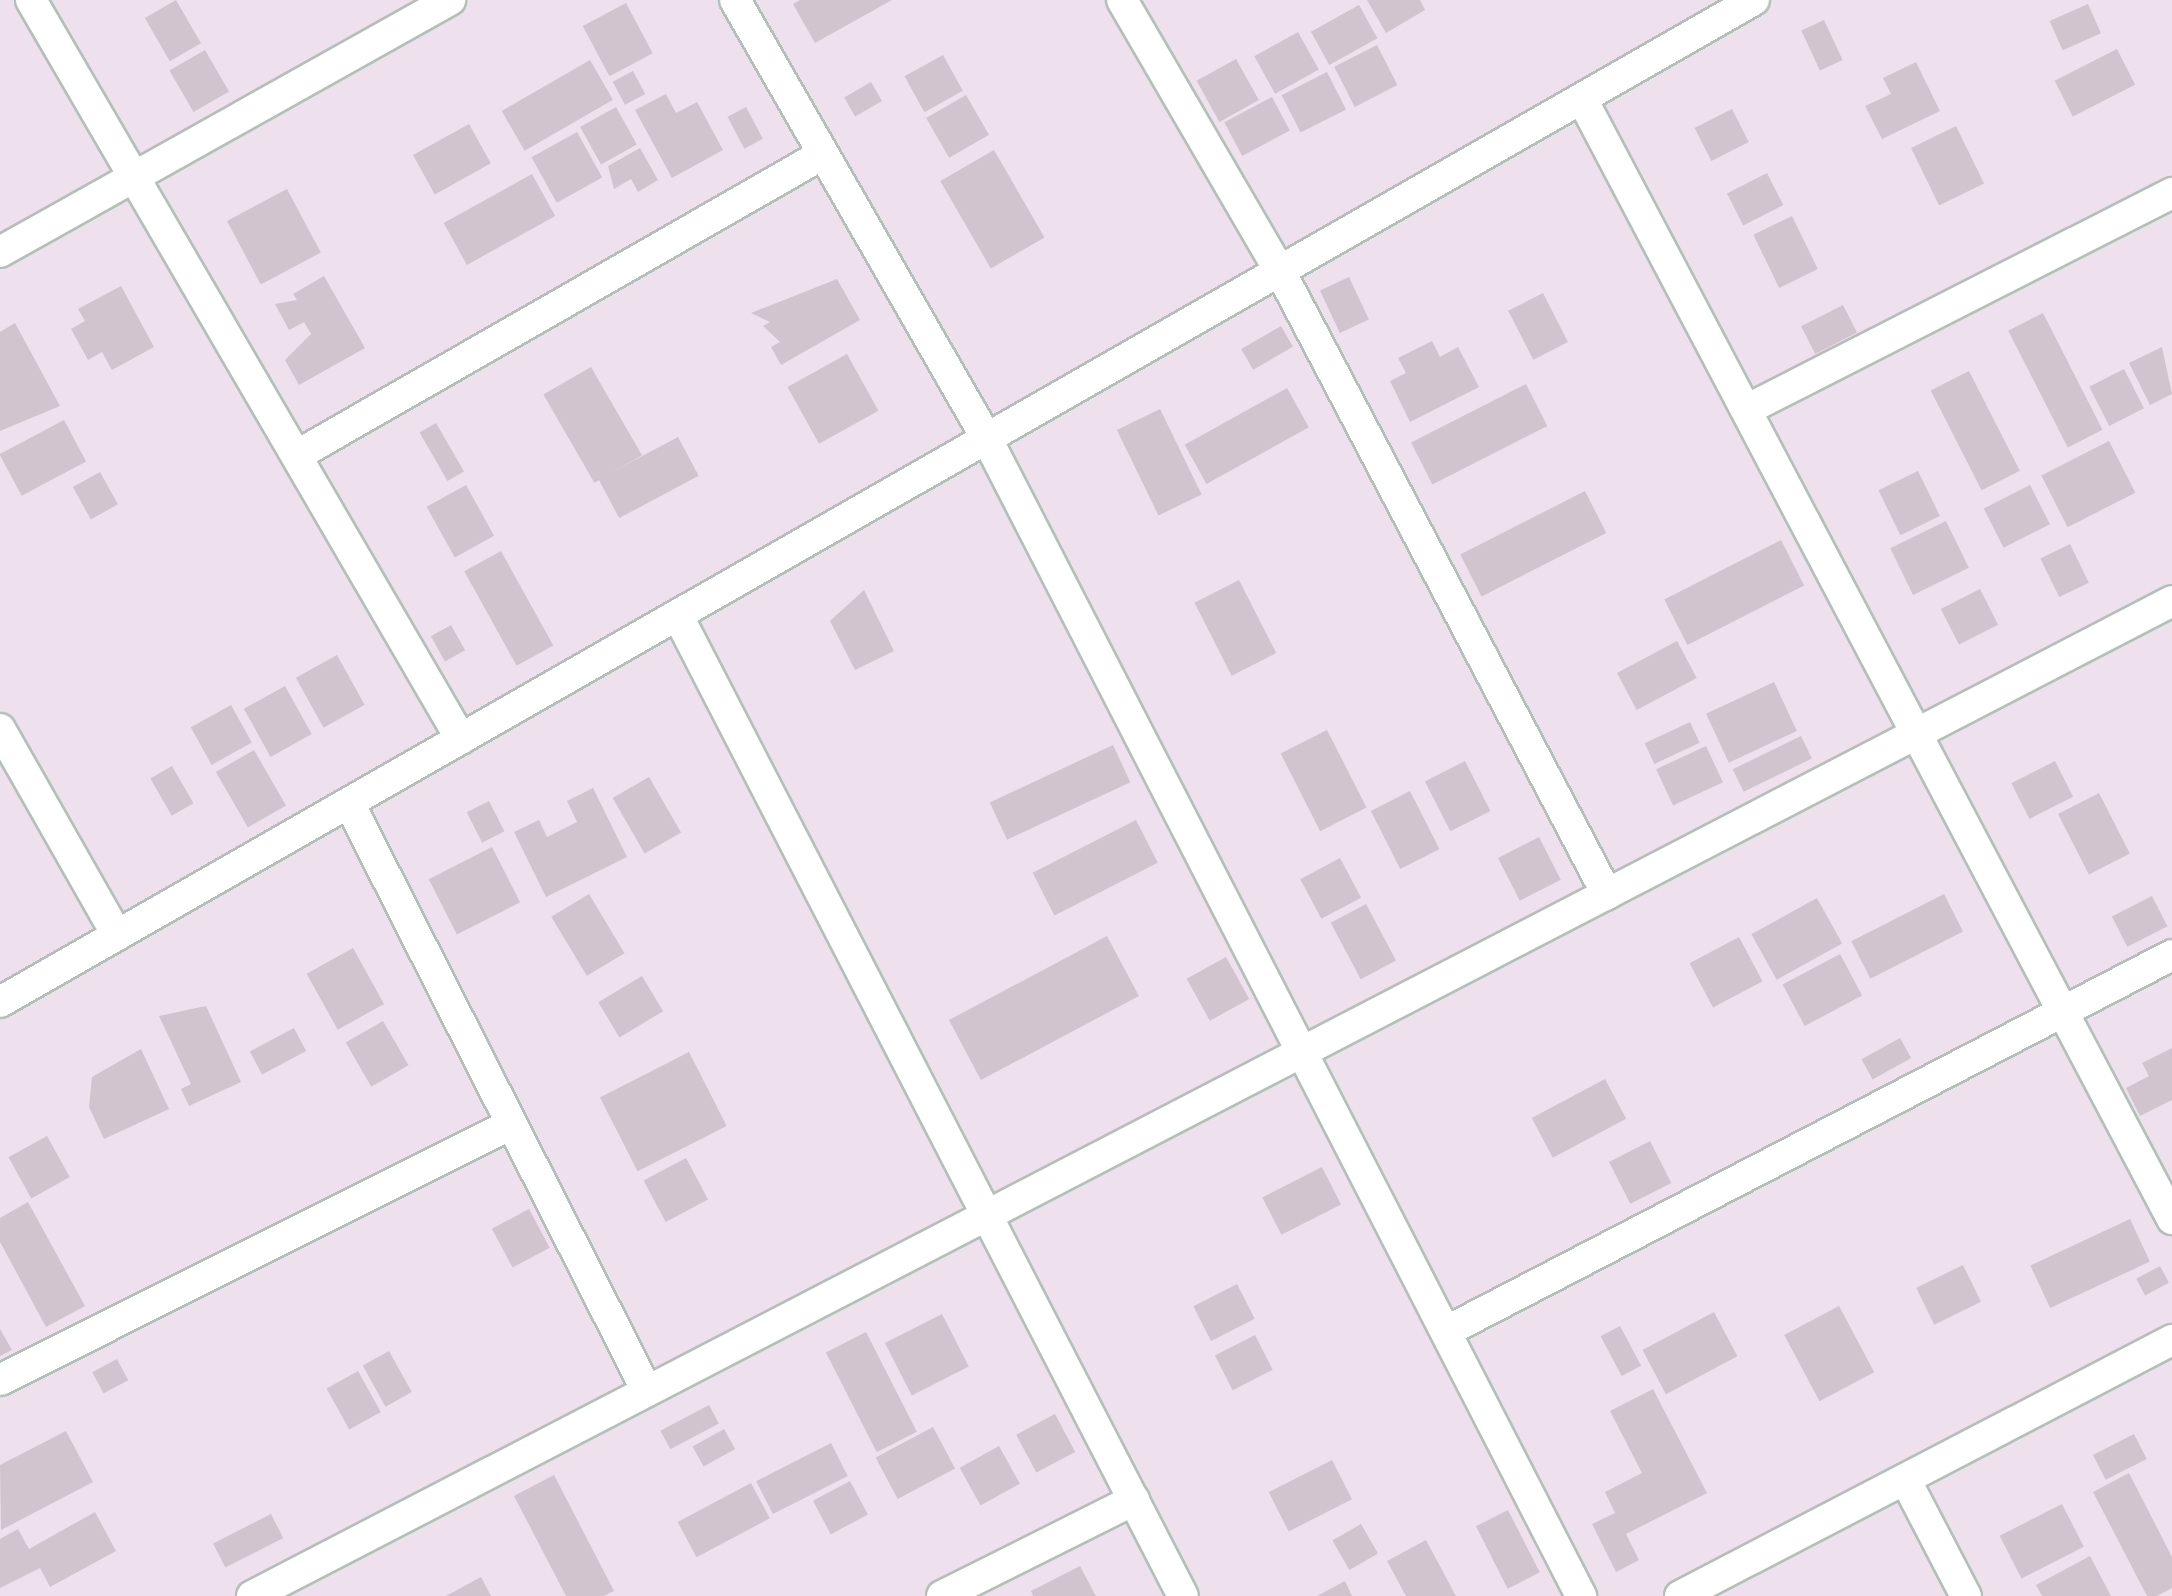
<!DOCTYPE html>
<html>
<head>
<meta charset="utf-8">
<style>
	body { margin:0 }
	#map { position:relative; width:2172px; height:1596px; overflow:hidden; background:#eee0ec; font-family:"Open Sans",sans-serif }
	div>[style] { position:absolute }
	.building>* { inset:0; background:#d1c4cf; transform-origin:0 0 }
	.roads { filter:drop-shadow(2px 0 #b3c0b8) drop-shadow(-2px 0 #b3c0b8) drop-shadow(0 2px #b3c0b8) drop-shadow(0 -2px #b3c0b8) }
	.minor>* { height:30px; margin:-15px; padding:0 15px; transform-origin:15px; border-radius:15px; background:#fff }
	span { translate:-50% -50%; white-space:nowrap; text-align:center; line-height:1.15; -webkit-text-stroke:10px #fff; paint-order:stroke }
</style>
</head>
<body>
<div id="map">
	<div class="building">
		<i style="left:176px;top:0;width:50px;height:36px;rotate:60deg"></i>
		<i style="clip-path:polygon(800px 0,892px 0,815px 43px,793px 4px)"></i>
		<i style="clip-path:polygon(1367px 0,1420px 0,1425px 10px,1386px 33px)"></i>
		<i style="left:626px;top:3px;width:57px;height:49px;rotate:62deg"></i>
		<i style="left:2088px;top:4px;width:32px;height:42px;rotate:66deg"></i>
		<i style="left:1359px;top:5px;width:38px;height:55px;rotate:61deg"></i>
		<i style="left:1824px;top:20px;width:44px;height:25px;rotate:65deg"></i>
		<i style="left:1298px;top:32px;width:43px;height:50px;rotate:61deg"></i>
		<i style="left:1377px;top:45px;width:45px;height:48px;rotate:63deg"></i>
		<i style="left:2117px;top:49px;width:40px;height:70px;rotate:63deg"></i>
		<i style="left:205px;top:50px;width:48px;height:41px;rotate:60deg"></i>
		<i style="left:943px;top:55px;width:41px;height:44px;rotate:61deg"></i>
		<i style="left:1236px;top:59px;width:47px;height:45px;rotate:61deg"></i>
		<i style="left:590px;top:60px;width:46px;height:102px;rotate:60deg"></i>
		<i style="clip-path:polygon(1916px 62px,1940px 111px,1882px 139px,1865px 106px,1891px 94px,1883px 78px)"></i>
		<i style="left:633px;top:71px;width:26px;height:23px;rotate:62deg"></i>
		<i style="left:1327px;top:72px;width:42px;height:51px;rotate:63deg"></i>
		<i style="left:871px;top:82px;width:22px;height:31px;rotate:60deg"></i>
		<i style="clip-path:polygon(666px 94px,676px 113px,697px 102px,723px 150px,672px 178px,635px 110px)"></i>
		<i style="left:966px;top:95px;width:46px;height:46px;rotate:60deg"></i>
		<i style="left:1272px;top:97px;width:38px;height:54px;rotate:62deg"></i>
		<i style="left:616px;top:107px;width:43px;height:41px;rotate:61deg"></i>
		<i style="left:746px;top:107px;width:36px;height:21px;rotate:62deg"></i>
		<i style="left:1732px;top:109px;width:37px;height:42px;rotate:63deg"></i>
		<i style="left:469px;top:124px;width:45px;height:64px;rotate:61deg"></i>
		<i style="left:1956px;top:126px;width:64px;height:50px;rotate:64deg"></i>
		<i style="left:577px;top:132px;width:52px;height:52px;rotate:61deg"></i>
		<i style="clip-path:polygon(640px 148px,658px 180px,638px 192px,631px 179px,614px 189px,608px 166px)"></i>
		<i style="left:994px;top:150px;width:101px;height:62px;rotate:60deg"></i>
		<i style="left:1767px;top:173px;width:36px;height:45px;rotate:63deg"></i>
		<i style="left:532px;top:174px;width:48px;height:101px;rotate:61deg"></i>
		<i style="left:287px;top:189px;width:72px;height:68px;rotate:62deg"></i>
		<i style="left:1792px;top:216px;width:59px;height:43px;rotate:64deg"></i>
		<i style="clip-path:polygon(324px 276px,365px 348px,299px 385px,285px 360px,311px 334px,304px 322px,289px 330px,275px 304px,297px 300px,293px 294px)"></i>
		<i style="left:1349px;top:277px;width:47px;height:32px;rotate:65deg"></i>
		<i style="clip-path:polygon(837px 279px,860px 320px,781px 365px,771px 347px,780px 342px,763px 326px,770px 322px,751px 313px)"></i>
		<i style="clip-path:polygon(121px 286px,154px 347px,112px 370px,102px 352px,88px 360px,71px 329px,85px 321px,78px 309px)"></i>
		<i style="left:1543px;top:293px;width:55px;height:39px;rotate:63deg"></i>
		<i style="left:1843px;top:305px;width:31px;height:47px;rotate:63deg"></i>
		<i style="left:2043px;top:313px;width:131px;height:39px;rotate:63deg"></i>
		<i style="clip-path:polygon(15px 323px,60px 406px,0 431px,0 332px)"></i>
		<i style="left:1281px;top:326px;width:24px;height:46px;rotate:60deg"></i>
		<i style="clip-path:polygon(1432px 341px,1440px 357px,1458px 347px,1479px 387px,1410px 422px,1390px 381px,1406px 373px,1398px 358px)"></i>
		<i style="clip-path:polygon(2162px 347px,2172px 394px,2150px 405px,2129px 363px)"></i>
		<i style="left:847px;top:354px;width:65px;height:68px;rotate:61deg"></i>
		<i style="left:591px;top:367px;width:102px;height:55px;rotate:60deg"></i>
		<i style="left:2124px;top:369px;width:44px;height:39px;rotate:63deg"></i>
		<i style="left:1969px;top:371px;width:112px;height:43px;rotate:63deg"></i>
		<i style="left:1526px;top:384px;width:47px;height:129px;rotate:63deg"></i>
		<i style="left:1287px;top:388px;width:45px;height:117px;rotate:61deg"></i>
		<i style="left:1160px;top:409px;width:95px;height:48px;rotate:64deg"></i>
		<i style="left:64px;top:420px;width:47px;height:73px;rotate:62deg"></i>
		<i style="left:436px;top:423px;width:56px;height:19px;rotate:60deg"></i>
		<i style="left:678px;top:437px;width:44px;height:90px;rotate:62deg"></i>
		<i style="left:2109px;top:441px;width:58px;height:76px;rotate:63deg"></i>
		<i style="left:1918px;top:471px;width:50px;height:44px;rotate:64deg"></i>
		<i style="left:100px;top:472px;width:37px;height:31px;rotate:61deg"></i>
		<i style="left:466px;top:485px;width:58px;height:45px;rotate:61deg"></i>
		<i style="left:2030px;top:485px;width:44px;height:52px;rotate:63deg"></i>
		<i style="left:1585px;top:491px;width:47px;height:140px;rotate:63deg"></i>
		<i style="left:1946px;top:521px;width:52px;height:62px;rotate:64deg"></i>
		<i style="left:1781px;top:540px;width:51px;height:131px;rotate:63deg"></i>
		<i style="left:2070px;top:544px;width:43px;height:33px;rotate:64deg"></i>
		<i style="left:501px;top:551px;width:108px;height:42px;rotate:61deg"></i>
		<i style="left:1239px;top:580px;width:82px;height:50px;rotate:63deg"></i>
		<i style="left:1980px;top:589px;width:40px;height:44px;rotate:63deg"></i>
		<i style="clip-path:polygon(864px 590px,894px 651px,855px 670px,830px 621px)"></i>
		<i style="left:451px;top:625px;width:29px;height:23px;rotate:61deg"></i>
		<i style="left:1677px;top:641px;width:42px;height:68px;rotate:62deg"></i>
		<i style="left:337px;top:655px;width:57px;height:47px;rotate:61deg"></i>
		<i style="left:1774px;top:682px;width:54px;height:75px;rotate:65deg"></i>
		<i style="left:285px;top:686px;width:55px;height:47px;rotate:61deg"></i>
		<i style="left:231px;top:705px;width:43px;height:46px;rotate:61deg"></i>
		<i style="left:1690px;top:722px;width:23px;height:50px;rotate:65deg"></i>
		<i style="left:1327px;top:730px;width:87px;height:52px;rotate:63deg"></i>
		<i style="left:1801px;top:736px;width:25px;height:76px;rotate:64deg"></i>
		<i style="left:1113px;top:745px;width:41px;height:136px;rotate:65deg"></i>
		<i style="left:1706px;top:746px;width:40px;height:55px;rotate:65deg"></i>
		<i style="left:254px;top:750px;width:64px;height:44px;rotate:60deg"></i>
		<i style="left:1465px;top:761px;width:56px;height:45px;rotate:63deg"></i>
		<i style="left:2055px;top:761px;width:40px;height:49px;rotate:63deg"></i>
		<i style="left:172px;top:766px;width:43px;height:25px;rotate:60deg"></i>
		<i style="left:649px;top:777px;width:64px;height:42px;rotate:60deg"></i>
		<i style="clip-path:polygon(593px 788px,627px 857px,546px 897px,514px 832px,539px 820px,547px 837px,577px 822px,567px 801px)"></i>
		<i style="left:1410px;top:791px;width:65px;height:44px;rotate:63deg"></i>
		<i style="left:2099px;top:793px;width:68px;height:46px;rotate:63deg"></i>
		<i style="left:489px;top:801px;width:34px;height:25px;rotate:63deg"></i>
		<i style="left:1136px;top:820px;width:48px;height:116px;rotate:63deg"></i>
		<i style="left:1539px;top:837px;width:48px;height:46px;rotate:63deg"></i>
		<i style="left:492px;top:847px;width:62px;height:71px;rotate:63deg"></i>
		<i style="left:1340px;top:858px;width:45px;height:45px;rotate:62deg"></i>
		<i style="left:589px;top:894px;width:69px;height:44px;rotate:59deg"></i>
		<i style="left:1944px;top:894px;width:42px;height:104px;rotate:63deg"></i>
		<i style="left:2152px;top:896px;width:34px;height:45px;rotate:63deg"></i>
		<i style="left:1817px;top:898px;width:52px;height:75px;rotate:61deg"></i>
		<i style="left:1366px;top:904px;width:64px;height:40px;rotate:62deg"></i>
		<i style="left:1107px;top:936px;width:68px;height:179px;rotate:62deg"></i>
		<i style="left:1739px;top:937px;width:50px;height:56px;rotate:62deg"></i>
		<i style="left:353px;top:948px;width:64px;height:53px;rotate:61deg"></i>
		<i style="left:1840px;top:954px;width:47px;height:65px;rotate:62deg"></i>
		<i style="left:1226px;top:957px;width:48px;height:45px;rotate:61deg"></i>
		<i style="left:642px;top:976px;width:41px;height:51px;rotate:59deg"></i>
		<i style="clip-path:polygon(206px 1006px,241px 1082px,189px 1106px,181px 1089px,191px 1084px,159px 1016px)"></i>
		<i style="left:383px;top:1021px;width:51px;height:43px;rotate:60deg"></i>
		<i style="left:294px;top:1028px;width:26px;height:50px;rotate:62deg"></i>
		<i style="left:1900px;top:1038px;width:23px;height:44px;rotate:61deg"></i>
		<i style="clip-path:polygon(2172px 1048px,2172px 1100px,2140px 1116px,2126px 1088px,2149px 1076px,2142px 1063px)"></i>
		<i style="clip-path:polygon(141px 1049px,169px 1109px,104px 1139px,89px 1107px,92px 1077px)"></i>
		<i style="left:689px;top:1052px;width:83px;height:100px;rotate:63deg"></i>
		<i style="left:1605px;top:1079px;width:45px;height:83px;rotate:62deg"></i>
		<i style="left:47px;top:1136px;width:47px;height:44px;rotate:61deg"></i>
		<i style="left:1650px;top:1141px;width:47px;height:46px;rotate:63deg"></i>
		<i style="left:686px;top:1158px;width:47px;height:48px;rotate:62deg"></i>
		<i style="left:1322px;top:1167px;width:42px;height:67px;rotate:63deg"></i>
		<i style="clip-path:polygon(28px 1202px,85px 1306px,46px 1327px,0 1242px,0 1218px)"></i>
		<i style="left:529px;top:1209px;width:44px;height:42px;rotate:62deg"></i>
		<i style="left:2130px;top:1219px;width:47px;height:110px;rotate:65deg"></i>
		<i style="left:1963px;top:1265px;width:41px;height:52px;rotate:64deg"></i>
		<i style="left:2160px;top:1266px;width:19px;height:27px;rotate:62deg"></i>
		<i style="left:1237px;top:1284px;width:39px;height:49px;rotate:63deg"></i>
		<i style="left:1839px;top:1306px;width:75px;height:62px;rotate:62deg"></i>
		<i style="left:1714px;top:1312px;width:50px;height:81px;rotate:62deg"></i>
		<i style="left:942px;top:1314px;width:59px;height:64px;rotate:63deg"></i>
		<i style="left:1620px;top:1326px;width:45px;height:22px;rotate:62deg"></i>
		<i style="clip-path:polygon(0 1329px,12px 1350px,0 1356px)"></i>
		<i style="left:866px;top:1332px;width:112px;height:45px;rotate:63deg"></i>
		<i style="left:1255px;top:1335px;width:39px;height:45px;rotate:63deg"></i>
		<i style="left:389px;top:1351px;width:47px;height:30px;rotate:61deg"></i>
		<i style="left:117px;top:1359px;width:24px;height:28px;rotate:62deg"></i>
		<i style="left:358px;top:1371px;width:47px;height:36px;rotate:61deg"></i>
		<i style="clip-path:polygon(1653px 1389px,1707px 1493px,1626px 1534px,1639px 1560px,1616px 1572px,1592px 1524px,1615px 1513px,1605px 1492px,1642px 1473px,1610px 1411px)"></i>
		<i style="left:709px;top:1405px;width:21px;height:55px;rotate:62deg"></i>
		<i style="left:1055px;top:1414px;width:43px;height:44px;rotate:62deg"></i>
		<i style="left:933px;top:1427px;width:47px;height:65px;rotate:62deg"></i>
		<i style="left:724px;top:1429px;width:23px;height:36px;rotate:61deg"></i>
		<i style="clip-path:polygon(66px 1431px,93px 1482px,1px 1530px,0 1465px)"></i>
		<i style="left:2134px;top:1434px;width:28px;height:46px;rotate:63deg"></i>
		<i style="left:831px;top:1443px;width:37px;height:84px;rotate:63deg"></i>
		<i style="left:999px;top:1446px;width:43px;height:45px;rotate:61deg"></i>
		<i style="left:1332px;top:1460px;width:44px;height:71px;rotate:63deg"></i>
		<i style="clip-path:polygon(2129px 1473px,2172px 1557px,2172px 1588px,2157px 1596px,2147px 1596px,2093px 1492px)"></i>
		<i style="clip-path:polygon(554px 1475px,614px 1591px,604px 1596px,566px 1596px,514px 1496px)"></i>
		<i style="left:850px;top:1481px;width:38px;height:42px;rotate:62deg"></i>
		<i style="left:751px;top:1483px;width:40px;height:83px;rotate:62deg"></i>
		<i style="left:2062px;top:1504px;width:48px;height:70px;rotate:63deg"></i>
		<i style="left:1508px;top:1510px;width:70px;height:36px;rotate:63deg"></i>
		<i style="clip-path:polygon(95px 1512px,116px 1551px,50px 1587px,40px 1568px,0 1588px,0 1539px,18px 1529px,29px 1549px)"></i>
		<i style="left:271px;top:1514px;width:27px;height:65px;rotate:63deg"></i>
		<i style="left:1361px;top:1524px;width:34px;height:33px;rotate:60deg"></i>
		<i style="clip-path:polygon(1426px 1540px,1456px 1596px,1406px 1596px,1387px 1561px)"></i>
		<i style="clip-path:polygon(2090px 1556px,2111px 1596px,2042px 1596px,2036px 1585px)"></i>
		<i style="clip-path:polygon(1080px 1566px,1096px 1596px,1033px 1596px,1031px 1591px)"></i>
		<i style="clip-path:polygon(481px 1577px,491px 1596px,446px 1596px)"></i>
		<i style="clip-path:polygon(1345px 1581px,1352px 1596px,1317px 1596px)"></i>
	</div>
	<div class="roads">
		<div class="minor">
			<i style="left:31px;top:0;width:855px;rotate:59.81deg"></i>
			<i style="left:735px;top:0;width:506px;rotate:60.14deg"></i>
			<i style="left:987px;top:439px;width:1301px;rotate:62.82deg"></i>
			<i style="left:1122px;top:0;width:314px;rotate:59.8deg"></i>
			<i style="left:1280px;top:271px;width:704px;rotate:62.31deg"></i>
			<i style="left:1582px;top:99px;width:1266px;rotate:62.22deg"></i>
			<i style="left:0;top:252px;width:516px;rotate:-29.25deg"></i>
			<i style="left:1750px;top:408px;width:474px;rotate:-27deg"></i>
			<i style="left:301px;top:453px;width:602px;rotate:-29.8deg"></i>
			<i style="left:678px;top:616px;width:1102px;rotate:62.74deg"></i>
			<i style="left:0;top:729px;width:237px;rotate:60.4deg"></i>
			<i style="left:349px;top:803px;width:659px;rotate:63.12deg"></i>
			<i style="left:0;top:1002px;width:2020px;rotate:-29.74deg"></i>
			<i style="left:1449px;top:1330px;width:814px;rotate:-27.41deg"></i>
			<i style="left:0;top:1380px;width:572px;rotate:-26.57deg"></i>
			<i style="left:1905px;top:1479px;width:132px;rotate:62.5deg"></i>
			<i style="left:252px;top:1596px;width:2163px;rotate:-27.39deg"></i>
			<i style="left:942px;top:1596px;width:215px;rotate:-26.6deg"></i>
			<i style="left:1680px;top:1596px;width:555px;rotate:-27.49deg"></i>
		</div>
	</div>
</div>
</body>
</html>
